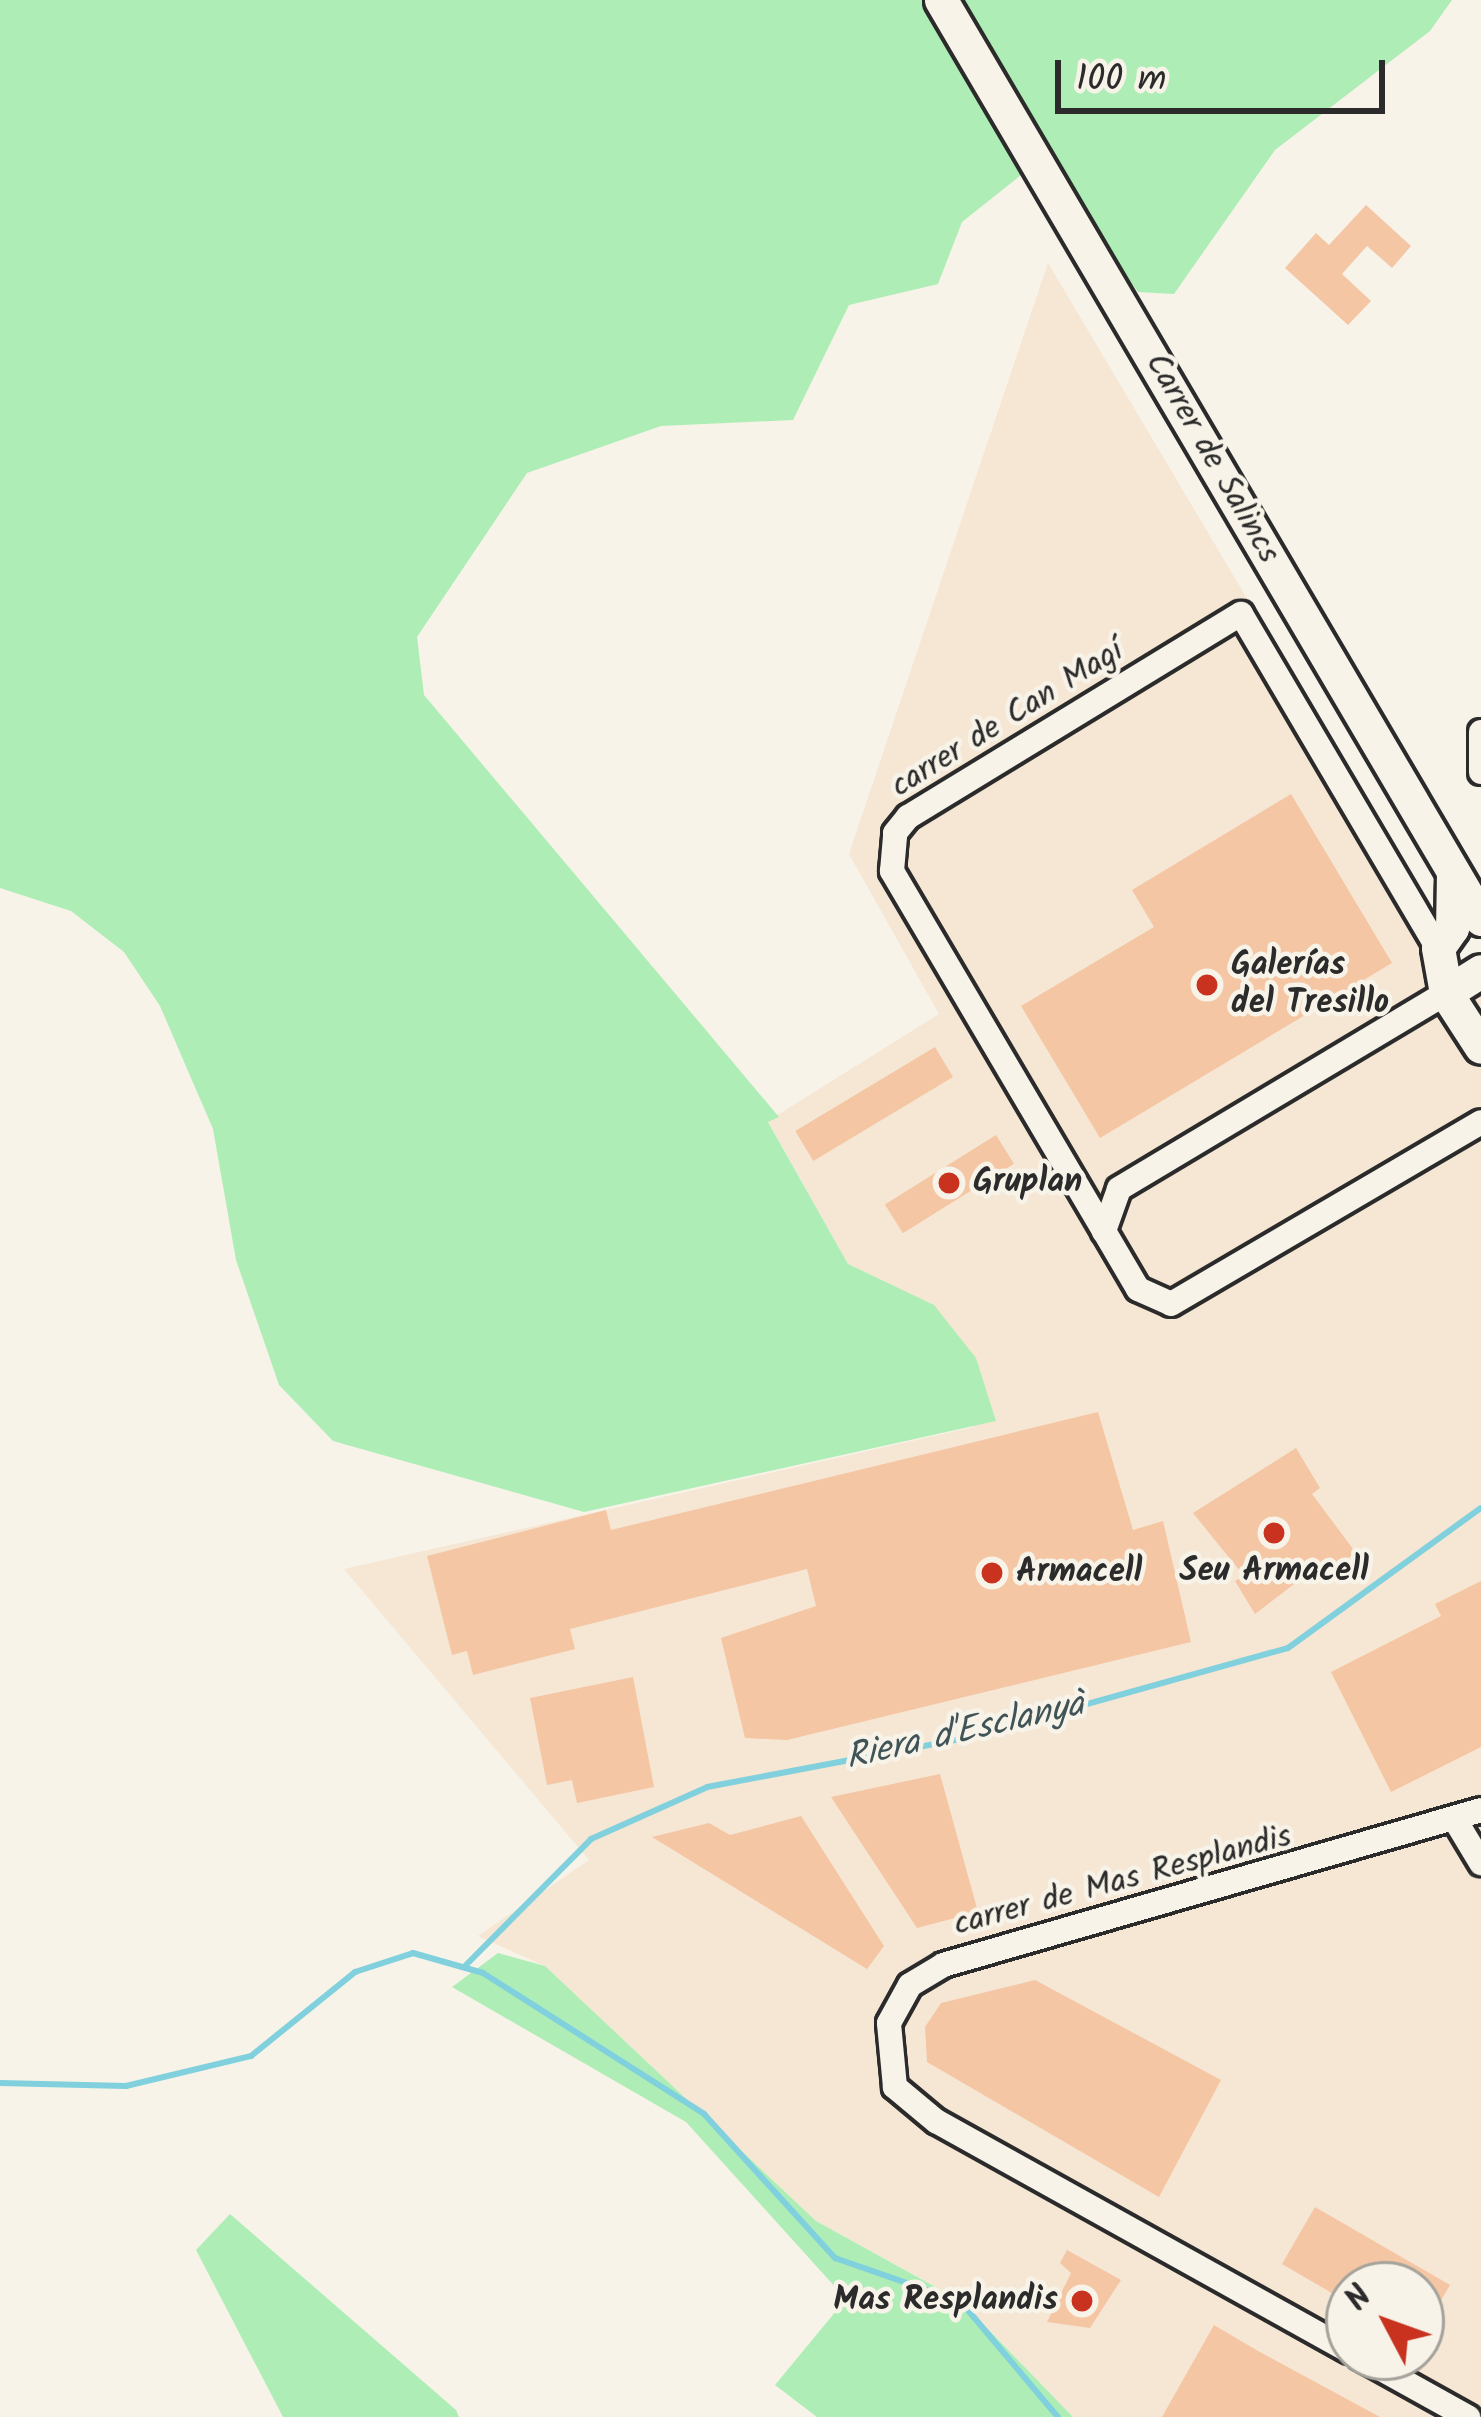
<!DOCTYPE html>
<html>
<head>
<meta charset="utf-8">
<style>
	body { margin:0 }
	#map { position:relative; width:1481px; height:2417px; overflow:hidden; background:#f7f3e8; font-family:Kalam,sans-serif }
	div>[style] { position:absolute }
	.built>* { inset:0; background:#f6e6d4 }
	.green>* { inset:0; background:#aeeeb6 }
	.stream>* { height:6px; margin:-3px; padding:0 3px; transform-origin:3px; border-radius:3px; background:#81d0dd }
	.building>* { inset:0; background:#f4c6a4; transform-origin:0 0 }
	.roads { filter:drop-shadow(3px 0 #2b2b2b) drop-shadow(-3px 0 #2b2b2b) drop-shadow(0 3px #2b2b2b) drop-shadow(0 -3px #2b2b2b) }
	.minor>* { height:24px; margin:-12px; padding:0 12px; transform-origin:12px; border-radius:12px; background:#f7f3e8 }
	.secondary>* { height:33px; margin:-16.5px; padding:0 16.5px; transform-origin:16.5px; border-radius:16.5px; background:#f7f3e8 }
	.dots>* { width:33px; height:33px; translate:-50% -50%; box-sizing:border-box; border:6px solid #f7f3e8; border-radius:50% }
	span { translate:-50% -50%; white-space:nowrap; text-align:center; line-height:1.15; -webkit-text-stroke:9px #f7f3e8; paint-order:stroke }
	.street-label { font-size:33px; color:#2b2b2b }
	.poi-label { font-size:33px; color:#2b2b2b; font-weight:700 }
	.left { translate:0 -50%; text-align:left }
	.right { translate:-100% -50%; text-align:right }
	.water-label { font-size:36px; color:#405458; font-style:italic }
	.north { position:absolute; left:1325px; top:2261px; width:120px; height:120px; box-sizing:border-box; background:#f7f3e8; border:3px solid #a5a39c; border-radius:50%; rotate:311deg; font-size:33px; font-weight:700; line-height:48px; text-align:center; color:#2b2b2b }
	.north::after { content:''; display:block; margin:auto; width:42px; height:54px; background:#c8321e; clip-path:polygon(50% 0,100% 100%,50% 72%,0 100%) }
	.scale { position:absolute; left:1055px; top:60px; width:330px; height:54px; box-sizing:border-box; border:6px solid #2b2b2b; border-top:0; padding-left:15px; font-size:36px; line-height:42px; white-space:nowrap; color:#2b2b2b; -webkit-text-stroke:9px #f7f3e8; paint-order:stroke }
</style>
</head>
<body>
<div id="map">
	<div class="built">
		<i style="clip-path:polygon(evenodd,1048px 263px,1481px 993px,1481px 2417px,1073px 2417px,962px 2301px,816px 2221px,545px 1966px,478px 1936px,589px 1860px,344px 1569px,974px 1427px,934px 1306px,848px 1264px,768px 1121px,939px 1014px,849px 854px,1048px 263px,1349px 2285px,1421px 2285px,1421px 2357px,1349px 2357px,1349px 2285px)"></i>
	</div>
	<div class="green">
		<i style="clip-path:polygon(0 0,1452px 0,1430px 31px,1275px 150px,1174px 294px,1138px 292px,1040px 160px,962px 222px,938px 284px,849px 305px,793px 420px,661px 426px,527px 473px,417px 637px,424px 695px,779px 1117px,768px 1122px,848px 1264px,934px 1305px,976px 1358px,996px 1421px,584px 1512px,333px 1441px,279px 1385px,236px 1260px,213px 1129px,160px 1006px,124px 952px,71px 911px,0 888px)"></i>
		<i style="clip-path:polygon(498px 1953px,545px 1966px,816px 2221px,961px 2301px,1073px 2417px,817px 2417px,775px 2385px,846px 2299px,686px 2122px,452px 1987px)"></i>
		<i style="clip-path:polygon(230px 2214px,456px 2410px,459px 2417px,283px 2417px,196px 2250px)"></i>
	</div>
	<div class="stream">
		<i style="left:464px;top:1967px;width:180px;rotate:-45.2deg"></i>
		<i style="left:591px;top:1839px;width:127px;rotate:-24.1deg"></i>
		<i style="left:707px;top:1787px;width:259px;rotate:-10.7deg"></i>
		<i style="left:962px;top:1739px;width:338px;rotate:-15.6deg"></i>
		<i style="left:1288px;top:1648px;width:238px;rotate:-36deg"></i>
		<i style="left:0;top:2083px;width:126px;rotate:1.4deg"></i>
		<i style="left:126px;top:2086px;width:129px;rotate:-13.5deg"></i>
		<i style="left:251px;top:2056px;width:134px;rotate:-38.9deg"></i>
		<i style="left:355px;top:1972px;width:61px;rotate:-18.1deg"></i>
		<i style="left:413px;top:1953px;width:73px;rotate:15.9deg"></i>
		<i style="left:483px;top:1973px;width:262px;rotate:32.5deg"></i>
		<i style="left:704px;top:2114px;width:195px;rotate:47.7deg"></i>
		<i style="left:835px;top:2258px;width:133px;rotate:19.2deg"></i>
		<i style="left:961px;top:2302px;width:150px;rotate:49.9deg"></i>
	</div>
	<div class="building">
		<i style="clip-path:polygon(1366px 205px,1411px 246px,1392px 268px,1367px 246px,1342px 274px,1371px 301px,1348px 325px,1285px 268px,1316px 233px,1329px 245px)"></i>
		<i style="clip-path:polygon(1291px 794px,1392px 963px,1100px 1138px,1021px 1006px,1154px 927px,1132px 890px)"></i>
		<i style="left:935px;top:1047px;width:35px;height:163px;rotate:59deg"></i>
		<i style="left:996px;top:1135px;width:34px;height:131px;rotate:58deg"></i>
		<i style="clip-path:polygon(1098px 1412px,1133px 1530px,1163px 1521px,1191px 1642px,787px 1740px,745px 1738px,721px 1638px,816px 1606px,807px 1569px,570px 1629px,575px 1649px,473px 1675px,467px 1651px,452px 1655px,427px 1556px,606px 1510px,611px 1530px)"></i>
		<i style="clip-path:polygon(1296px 1448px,1320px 1488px,1312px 1494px,1356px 1553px,1324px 1573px,1319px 1565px,1255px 1614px,1235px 1581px,1244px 1576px,1193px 1513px)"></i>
		<i style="clip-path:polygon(1481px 1581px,1481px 1747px,1391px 1792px,1331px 1672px,1441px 1616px,1435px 1604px)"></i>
		<i style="clip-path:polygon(633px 1677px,654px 1787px,577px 1803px,572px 1780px,547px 1785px,530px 1698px)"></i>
		<i style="clip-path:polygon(940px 1774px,978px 1912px,917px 1928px,831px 1797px)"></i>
		<i style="clip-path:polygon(801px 1816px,884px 1946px,867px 1969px,652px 1837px,709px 1823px,730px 1835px)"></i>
		<i style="clip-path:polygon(1035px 1980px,1221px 2080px,1159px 2197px,927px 2062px,925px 2027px,941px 2003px)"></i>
		<i style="clip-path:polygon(1315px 2207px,1450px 2285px,1421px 2334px,1421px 2285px,1349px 2285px,1349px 2303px,1282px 2264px)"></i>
		<i style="clip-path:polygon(1067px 2250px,1121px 2280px,1090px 2328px,1047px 2322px,1071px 2273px,1060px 2263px)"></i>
		<i style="clip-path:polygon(1214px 2325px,1258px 2351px,1380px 2417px,1162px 2417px)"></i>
	</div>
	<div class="roads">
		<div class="minor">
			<i style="left:1481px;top:732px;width:40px;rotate:90deg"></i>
			<i style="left:1446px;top:993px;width:381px;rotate:149.1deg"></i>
			<i style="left:1119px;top:1189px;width:45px;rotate:109.7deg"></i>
			<i style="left:1104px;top:1231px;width:67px;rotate:59.6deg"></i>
			<i style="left:1138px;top:1289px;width:36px;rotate:24deg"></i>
			<i style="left:1171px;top:1304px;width:359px;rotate:-30.4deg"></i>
			<i style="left:1104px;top:1231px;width:418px;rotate:-120.5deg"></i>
			<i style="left:892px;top:871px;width:38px;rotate:-85deg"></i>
			<i style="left:895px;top:833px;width:21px;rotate:-51deg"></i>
			<i style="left:908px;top:817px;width:390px;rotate:-31.4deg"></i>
			<i style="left:1241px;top:614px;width:388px;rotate:59.5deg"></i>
			<i style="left:1457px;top:1823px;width:47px;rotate:59deg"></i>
			<i style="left:1349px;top:2351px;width:471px;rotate:-150.9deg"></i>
			<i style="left:937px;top:2122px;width:55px;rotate:-140.2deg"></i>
			<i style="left:895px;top:2087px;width:64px;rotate:-95.4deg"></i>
			<i style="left:889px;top:2023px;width:43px;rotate:-61.1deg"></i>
			<i style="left:910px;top:1985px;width:39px;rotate:-31deg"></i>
			<i style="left:943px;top:1965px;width:560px;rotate:-16.07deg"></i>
			<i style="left:1360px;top:2357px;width:124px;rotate:29.1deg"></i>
		</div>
		<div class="secondary">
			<i style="left:941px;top:0;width:1066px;rotate:59.56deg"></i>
			<i style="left:1453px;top:873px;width:55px;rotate:91deg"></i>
			<i style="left:1452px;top:928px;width:24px;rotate:125deg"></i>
			<i style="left:1438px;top:948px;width:46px;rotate:79.9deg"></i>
			<i style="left:1446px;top:993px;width:64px;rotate:57.1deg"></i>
			<i style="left:1446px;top:993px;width:41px;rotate:-32.2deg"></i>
		</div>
	</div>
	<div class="dots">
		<i style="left:1207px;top:985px;background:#c8321e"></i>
		<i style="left:949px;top:1183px;background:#c8321e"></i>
		<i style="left:1274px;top:1533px;background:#c8321e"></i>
		<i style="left:992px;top:1573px;background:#c8321e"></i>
		<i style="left:1082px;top:2301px;background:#c8321e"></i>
	</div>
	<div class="street-label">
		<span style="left:1211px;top:459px;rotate:60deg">Carrer de Salincs</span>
		<span style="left:1008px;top:720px;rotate:-32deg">carrer de Can Magí</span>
		<span style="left:1123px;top:1882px;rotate:-15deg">carrer de Mas Resplandis</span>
	</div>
	<div class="poi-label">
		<span class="left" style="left:1231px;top:985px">Galerías<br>del Tresillo</span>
		<span class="left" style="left:973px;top:1183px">Gruplan</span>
		<span style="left:1274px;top:1572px">Seu Armacell</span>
		<span class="left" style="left:1016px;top:1573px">Armacell</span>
		<span class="right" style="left:1058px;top:2301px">Mas Resplandis</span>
	</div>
	<div class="water-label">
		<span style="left:965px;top:1732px;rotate:-13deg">Riera d'Esclanyà</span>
	</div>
	<div class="north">N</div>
	<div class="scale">100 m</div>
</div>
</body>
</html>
